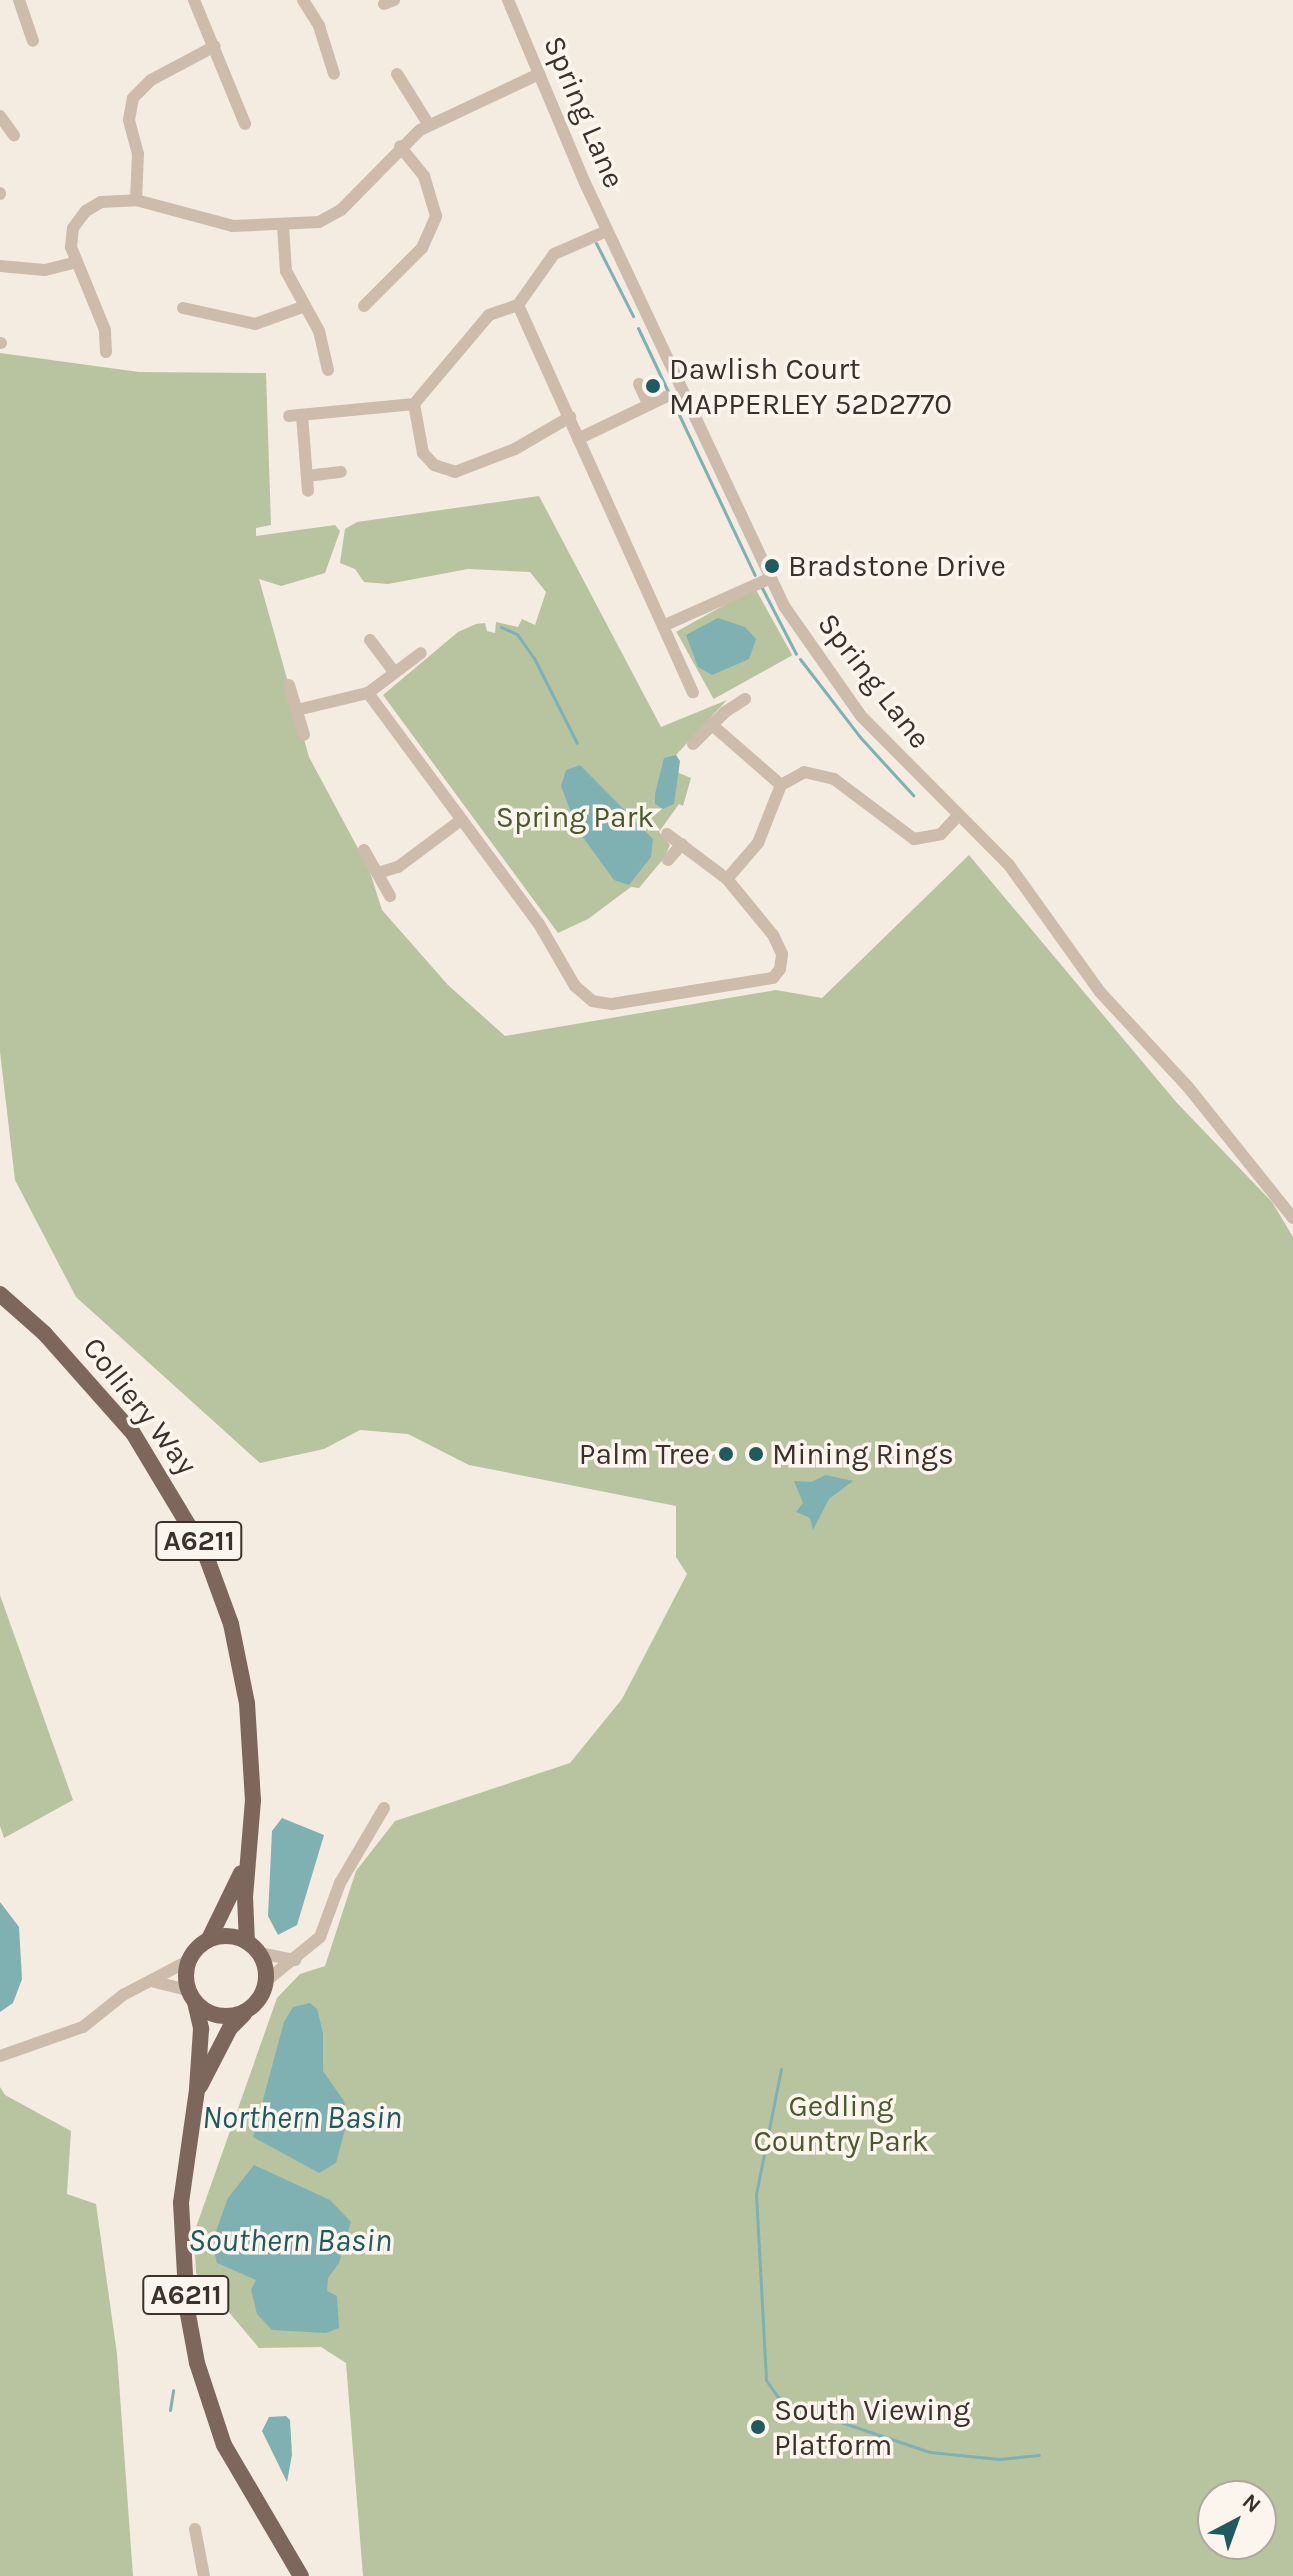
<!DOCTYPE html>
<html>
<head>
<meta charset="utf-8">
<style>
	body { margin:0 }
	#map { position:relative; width:1293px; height:2576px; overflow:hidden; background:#f4ebe1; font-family:Karla,sans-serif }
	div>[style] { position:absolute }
	.green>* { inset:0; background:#b8c4a0; transform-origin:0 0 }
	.water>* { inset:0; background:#7fb0b2 }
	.stream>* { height:3px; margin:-1.5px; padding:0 1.5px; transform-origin:1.5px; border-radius:1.5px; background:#7fb0b2 }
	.minor>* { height:12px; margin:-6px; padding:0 6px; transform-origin:6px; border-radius:6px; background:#cdbbac }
	.major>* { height:16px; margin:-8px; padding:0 8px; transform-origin:8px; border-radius:8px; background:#7d675c }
	.major>.ring { margin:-8px; padding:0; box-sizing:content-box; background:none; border:16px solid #7d675c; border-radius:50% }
	.dots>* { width:22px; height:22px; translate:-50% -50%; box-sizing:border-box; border:4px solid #fbf5ee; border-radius:50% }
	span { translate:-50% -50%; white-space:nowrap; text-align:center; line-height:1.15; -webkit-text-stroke:7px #fbf5ee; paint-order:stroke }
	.shield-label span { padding:2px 6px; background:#fbf5ee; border:2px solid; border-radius:6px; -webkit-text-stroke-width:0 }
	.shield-label { font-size:28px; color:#3b302b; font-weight:700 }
	.street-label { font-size:30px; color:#3b302b }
	.poi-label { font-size:30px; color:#3b302b }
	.left { translate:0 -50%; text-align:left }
	.right { translate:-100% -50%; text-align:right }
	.park-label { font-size:30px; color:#4a5a2e }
	.water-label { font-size:32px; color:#1f5a5e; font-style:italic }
	.north { position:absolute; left:1197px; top:2480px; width:80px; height:80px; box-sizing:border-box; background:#fbf5ee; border:2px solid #aea6a0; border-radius:50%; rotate:41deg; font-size:22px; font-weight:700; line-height:32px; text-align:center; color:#3b302b }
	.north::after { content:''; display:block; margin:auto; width:28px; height:36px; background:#1f5a5e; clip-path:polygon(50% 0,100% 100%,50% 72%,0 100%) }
</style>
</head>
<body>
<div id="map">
	<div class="green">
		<i style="clip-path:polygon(evenodd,0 353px,139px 372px,266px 373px,271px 525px,256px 528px,256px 536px,335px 525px,340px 531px,325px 573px,281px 586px,259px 579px,309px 757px,369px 869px,382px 910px,448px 985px,505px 1036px,776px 990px,822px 998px,969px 855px,1177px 1103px,1272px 1202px,1293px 1237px,1293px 2576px,363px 2576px,346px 2363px,321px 2347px,259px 2348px,196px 2273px,194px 2233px,277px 1998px,300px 1974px,325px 1966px,356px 1871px,395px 1821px,570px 1763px,622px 1699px,687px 1574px,676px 1557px,676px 1506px,469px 1465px,408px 1434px,360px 1430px,324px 1449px,260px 1463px,76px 1297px,15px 1180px,0 1052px,0 353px,1213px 2496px,1261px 2496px,1261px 2544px,1213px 2544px,1213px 2496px)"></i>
		<i style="clip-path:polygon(539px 496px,661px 727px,727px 700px,676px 755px,679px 773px,691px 778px,683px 806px,679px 804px,659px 832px,670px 845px,664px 858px,639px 888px,631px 887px,588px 919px,558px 933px,383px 695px,458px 632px,476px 624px,485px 623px,487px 631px,495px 633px,496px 622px,518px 627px,522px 619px,535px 625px,546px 592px,530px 572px,468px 569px,388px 584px,364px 582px,355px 569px,340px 563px,345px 529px,357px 522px)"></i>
		<i style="left:755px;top:588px;width:77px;height:90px;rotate:61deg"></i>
		<i style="clip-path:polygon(0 1595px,73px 1800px,4px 1838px,0 1826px)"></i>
		<i style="clip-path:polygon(0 2087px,5px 2095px,71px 2131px,67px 2194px,96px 2204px,117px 2354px,133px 2576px,0 2576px)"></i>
	</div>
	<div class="water">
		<i style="clip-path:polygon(718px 618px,745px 627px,756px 639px,749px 659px,712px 675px,698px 667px,686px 635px)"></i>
		<i style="clip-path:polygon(676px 755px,680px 761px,674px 804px,663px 809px,655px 804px,655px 794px,664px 758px)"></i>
		<i style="clip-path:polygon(580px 765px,653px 839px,651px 857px,629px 885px,614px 880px,577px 829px,561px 786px,566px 770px)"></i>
		<i style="clip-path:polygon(826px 1475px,853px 1481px,829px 1499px,813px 1530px,810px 1518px,796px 1512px,803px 1503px,794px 1481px,811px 1482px)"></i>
		<i style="clip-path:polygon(282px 1818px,324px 1835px,297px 1925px,278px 1935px,268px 1916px,272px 1831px)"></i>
		<i style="clip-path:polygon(0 1902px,19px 1927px,22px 1979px,13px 2003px,0 2012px)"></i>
		<i style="clip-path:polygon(310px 2003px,317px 2009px,323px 2033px,323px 2071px,344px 2101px,348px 2118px,336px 2163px,319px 2173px,253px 2137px,284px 2022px,293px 2007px)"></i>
		<i style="clip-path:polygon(254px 2165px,330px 2200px,351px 2222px,339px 2263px,328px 2278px,327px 2291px,337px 2296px,339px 2328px,326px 2333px,272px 2330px,257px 2314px,251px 2290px,256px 2280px,217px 2263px,212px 2242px,228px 2198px)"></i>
		<i style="clip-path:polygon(286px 2416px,290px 2420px,292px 2455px,287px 2482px,262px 2431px,269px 2417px)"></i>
	</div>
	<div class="stream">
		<i style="left:596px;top:243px;width:82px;rotate:63.1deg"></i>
		<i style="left:638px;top:328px;width:273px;rotate:64.7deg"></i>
		<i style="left:762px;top:588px;width:74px;rotate:62.7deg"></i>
		<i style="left:501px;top:627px;width:17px;rotate:24deg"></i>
		<i style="left:517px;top:634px;width:29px;rotate:55deg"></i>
		<i style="left:534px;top:658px;width:95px;rotate:63.2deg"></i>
		<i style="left:800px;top:659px;width:98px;rotate:52.4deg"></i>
		<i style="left:860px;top:737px;width:79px;rotate:47.6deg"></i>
		<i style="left:781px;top:2069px;width:127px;rotate:101.3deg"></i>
		<i style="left:756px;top:2194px;width:186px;rotate:86.9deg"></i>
		<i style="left:766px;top:2380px;width:19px;rotate:55deg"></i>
		<i style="left:777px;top:2396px;width:22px;rotate:30deg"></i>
		<i style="left:796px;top:2407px;width:141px;rotate:18.6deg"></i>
		<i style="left:930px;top:2452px;width:69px;rotate:5.8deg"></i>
		<i style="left:999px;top:2459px;width:40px;rotate:-5.7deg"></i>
		<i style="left:170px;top:2410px;width:20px;rotate:-81deg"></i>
	</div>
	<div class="minor">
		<i style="left:19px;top:0;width:43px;rotate:71.1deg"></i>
		<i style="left:194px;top:0;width:134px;rotate:67.6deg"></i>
		<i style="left:303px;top:0;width:31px;rotate:58deg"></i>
		<i style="left:319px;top:26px;width:50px;rotate:72.6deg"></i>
		<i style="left:508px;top:0;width:199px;rotate:67.2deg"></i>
		<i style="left:585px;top:183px;width:467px;rotate:64.8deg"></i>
		<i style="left:784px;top:606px;width:134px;rotate:55deg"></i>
		<i style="left:861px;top:716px;width:210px;rotate:45.2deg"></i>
		<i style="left:1009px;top:865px;width:156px;rotate:54.4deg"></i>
		<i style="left:1100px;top:992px;width:129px;rotate:47.2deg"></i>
		<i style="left:1188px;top:1087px;width:168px;rotate:51.3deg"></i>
		<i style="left:384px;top:4px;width:11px;rotate:-22deg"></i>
		<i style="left:397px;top:74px;width:60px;rotate:57.9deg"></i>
		<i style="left:0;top:116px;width:24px;rotate:54deg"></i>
		<i style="left:0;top:194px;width:1px;rotate:-90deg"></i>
		<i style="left:136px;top:200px;width:46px;rotate:-87.5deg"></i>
		<i style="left:138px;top:154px;width:35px;rotate:-105deg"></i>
		<i style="left:129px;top:120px;width:22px;rotate:-80deg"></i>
		<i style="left:133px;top:98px;width:25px;rotate:-45deg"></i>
		<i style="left:151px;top:80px;width:72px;rotate:-28deg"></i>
		<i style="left:283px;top:226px;width:45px;rotate:86.2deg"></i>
		<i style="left:286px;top:271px;width:68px;rotate:61.2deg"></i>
		<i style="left:319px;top:331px;width:40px;rotate:77deg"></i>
		<i style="left:0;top:266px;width:45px;rotate:5.1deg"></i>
		<i style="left:45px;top:270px;width:32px;rotate:-14deg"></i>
		<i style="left:518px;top:305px;width:425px;rotate:65.7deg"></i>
		<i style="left:364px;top:306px;width:82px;rotate:-45deg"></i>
		<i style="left:422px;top:248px;width:35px;rotate:-66deg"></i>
		<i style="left:436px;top:216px;width:42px;rotate:-106.7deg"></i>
		<i style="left:424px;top:176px;width:38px;rotate:-129deg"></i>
		<i style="left:183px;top:308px;width:74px;rotate:12.5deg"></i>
		<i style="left:255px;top:324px;width:53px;rotate:-19.8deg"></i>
		<i style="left:0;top:343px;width:1px"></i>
		<i style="left:106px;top:352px;width:22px;rotate:-93deg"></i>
		<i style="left:105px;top:330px;width:90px;rotate:-112.3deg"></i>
		<i style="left:71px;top:247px;width:19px;rotate:-84deg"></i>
		<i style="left:73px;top:228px;width:21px;rotate:-53deg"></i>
		<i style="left:86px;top:211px;width:17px;rotate:-31deg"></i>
		<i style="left:101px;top:202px;width:35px;rotate:-3deg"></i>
		<i style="left:136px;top:200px;width:100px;rotate:15deg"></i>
		<i style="left:233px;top:226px;width:86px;rotate:-2.7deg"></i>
		<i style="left:319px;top:222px;width:25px;rotate:-29deg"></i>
		<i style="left:341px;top:210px;width:112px;rotate:-45.4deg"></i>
		<i style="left:420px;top:130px;width:132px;rotate:-25.2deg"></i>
		<i style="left:639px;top:384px;width:23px;rotate:65deg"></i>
		<i style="left:414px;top:404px;width:50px;rotate:79.6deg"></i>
		<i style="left:423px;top:453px;width:16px;rotate:47deg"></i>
		<i style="left:434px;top:465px;width:22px;rotate:18deg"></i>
		<i style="left:455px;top:472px;width:64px;rotate:-21deg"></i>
		<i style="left:515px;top:449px;width:64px;rotate:-30.2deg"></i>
		<i style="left:302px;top:415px;width:76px;rotate:85.5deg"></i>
		<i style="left:289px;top:416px;width:126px;rotate:-5.5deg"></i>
		<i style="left:414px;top:404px;width:116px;rotate:-49.9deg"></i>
		<i style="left:489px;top:315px;width:31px;rotate:-19deg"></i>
		<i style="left:518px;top:305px;width:62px;rotate:-54.8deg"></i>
		<i style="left:554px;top:254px;width:58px;rotate:-23.5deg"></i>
		<i style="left:578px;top:439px;width:97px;rotate:-25.8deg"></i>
		<i style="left:307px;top:476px;width:34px;rotate:-7deg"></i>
		<i style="left:663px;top:626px;width:118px;rotate:-24deg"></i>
		<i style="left:370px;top:640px;width:40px;rotate:53deg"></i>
		<i style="left:289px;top:685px;width:52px;rotate:73.3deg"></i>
		<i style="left:368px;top:693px;width:287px;rotate:53.5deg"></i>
		<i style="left:539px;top:924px;width:72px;rotate:59.9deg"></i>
		<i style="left:575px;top:986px;width:23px;rotate:41deg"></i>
		<i style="left:592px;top:1001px;width:20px;rotate:9deg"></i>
		<i style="left:612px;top:1004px;width:163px;rotate:-9.2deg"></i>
		<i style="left:773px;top:978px;width:11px;rotate:-52deg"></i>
		<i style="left:780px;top:969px;width:15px;rotate:-82deg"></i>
		<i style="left:782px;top:954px;width:21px;rotate:-115deg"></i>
		<i style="left:773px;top:935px;width:72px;rotate:-129.4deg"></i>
		<i style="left:727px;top:879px;width:75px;rotate:-143.1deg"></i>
		<i style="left:297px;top:710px;width:73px;rotate:-13.5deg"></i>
		<i style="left:368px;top:693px;width:66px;rotate:-37deg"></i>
		<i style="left:711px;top:724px;width:93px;rotate:41.1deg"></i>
		<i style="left:693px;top:744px;width:45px;rotate:-45deg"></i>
		<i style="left:725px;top:712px;width:24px;rotate:-33deg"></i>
		<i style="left:364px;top:850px;width:53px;rotate:60.5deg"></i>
		<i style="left:668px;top:860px;width:21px;rotate:-49deg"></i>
		<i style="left:378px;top:873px;width:21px;rotate:-17deg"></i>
		<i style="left:398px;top:867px;width:79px;rotate:-36.7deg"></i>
		<i style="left:727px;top:879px;width:48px;rotate:-49.3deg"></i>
		<i style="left:758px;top:843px;width:62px;rotate:-68.4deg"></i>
		<i style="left:781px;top:785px;width:26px;rotate:-29deg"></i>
		<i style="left:804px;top:772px;width:31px;rotate:13deg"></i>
		<i style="left:834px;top:779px;width:100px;rotate:36.9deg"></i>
		<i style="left:914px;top:839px;width:27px;rotate:-10deg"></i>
		<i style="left:941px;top:834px;width:25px;rotate:-47deg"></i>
		<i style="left:259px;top:1953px;width:37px;rotate:11deg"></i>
		<i style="left:151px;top:1981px;width:38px;rotate:14deg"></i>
		<i style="left:266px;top:1981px;width:70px;rotate:-39.2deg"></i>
		<i style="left:320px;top:1937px;width:58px;rotate:-69.7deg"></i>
		<i style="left:340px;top:1883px;width:87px;rotate:-59.6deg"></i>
		<i style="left:0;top:2056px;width:88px;rotate:-19.3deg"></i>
		<i style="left:83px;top:2027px;width:51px;rotate:-38.7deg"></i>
		<i style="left:123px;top:1995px;width:73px;rotate:-27.6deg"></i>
		<i style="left:195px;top:2529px;width:48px;rotate:79.2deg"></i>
	</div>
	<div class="major">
		<i style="left:0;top:1294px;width:60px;rotate:41.6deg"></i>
		<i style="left:45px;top:1334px;width:132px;rotate:48.4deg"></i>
		<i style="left:133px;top:1433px;width:140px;rotate:59deg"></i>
		<i style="left:205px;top:1553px;width:76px;rotate:69.9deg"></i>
		<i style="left:231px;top:1624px;width:81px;rotate:78.6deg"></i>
		<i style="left:247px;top:1703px;width:97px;rotate:86.5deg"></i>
		<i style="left:253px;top:1800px;width:97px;rotate:94.7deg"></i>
		<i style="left:245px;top:1897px;width:45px;rotate:87.5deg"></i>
		<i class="ring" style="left:186px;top:1936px;width:64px;height:64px"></i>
		<i style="left:209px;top:1939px;width:73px;rotate:-64.1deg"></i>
		<i style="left:195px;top:2002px;width:28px;rotate:77deg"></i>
		<i style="left:201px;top:2029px;width:61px;rotate:93.8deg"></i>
		<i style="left:197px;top:2090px;width:114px;rotate:98.1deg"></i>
		<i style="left:181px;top:2203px;width:106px;rotate:86.8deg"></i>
		<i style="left:187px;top:2309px;width:55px;rotate:79.5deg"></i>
		<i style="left:197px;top:2363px;width:86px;rotate:71.8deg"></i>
		<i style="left:224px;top:2445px;width:152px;rotate:59.6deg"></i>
		<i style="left:200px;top:2086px;width:65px;rotate:-62.7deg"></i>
		<i style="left:230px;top:2028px;width:20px;rotate:-45deg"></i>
	</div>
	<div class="dots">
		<i style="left:653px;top:386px;background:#1f5a5e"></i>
		<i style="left:772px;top:566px;background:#1f5a5e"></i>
		<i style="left:726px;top:1454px;background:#1f5a5e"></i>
		<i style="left:756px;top:1454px;background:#1f5a5e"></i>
		<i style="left:758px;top:2427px;background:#1f5a5e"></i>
	</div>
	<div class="shield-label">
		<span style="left:199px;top:1541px">A6211</span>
		<span style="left:186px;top:2295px">A6211</span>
	</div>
	<div class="street-label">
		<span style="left:584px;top:112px;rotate:67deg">Spring Lane</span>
		<span style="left:874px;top:681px;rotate:52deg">Spring Lane</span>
		<span style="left:140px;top:1406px;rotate:52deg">Colliery Way</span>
	</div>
	<div class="poi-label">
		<span class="left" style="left:669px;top:386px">Dawlish Court<br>MAPPERLEY 52D2770</span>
		<span class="left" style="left:788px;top:566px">Bradstone Drive</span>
		<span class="right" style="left:710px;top:1454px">Palm Tree</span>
		<span class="left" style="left:772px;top:1454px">Mining Rings</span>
		<span class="left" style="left:774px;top:2427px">South Viewing<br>Platform</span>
	</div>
	<div class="park-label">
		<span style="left:575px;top:817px">Spring Park</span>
		<span style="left:841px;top:2123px">Gedling<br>Country Park</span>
	</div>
	<div class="water-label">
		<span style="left:302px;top:2118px">Northern Basin</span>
		<span style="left:290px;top:2241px">Southern Basin</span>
	</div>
	<div class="north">N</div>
</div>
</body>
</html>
